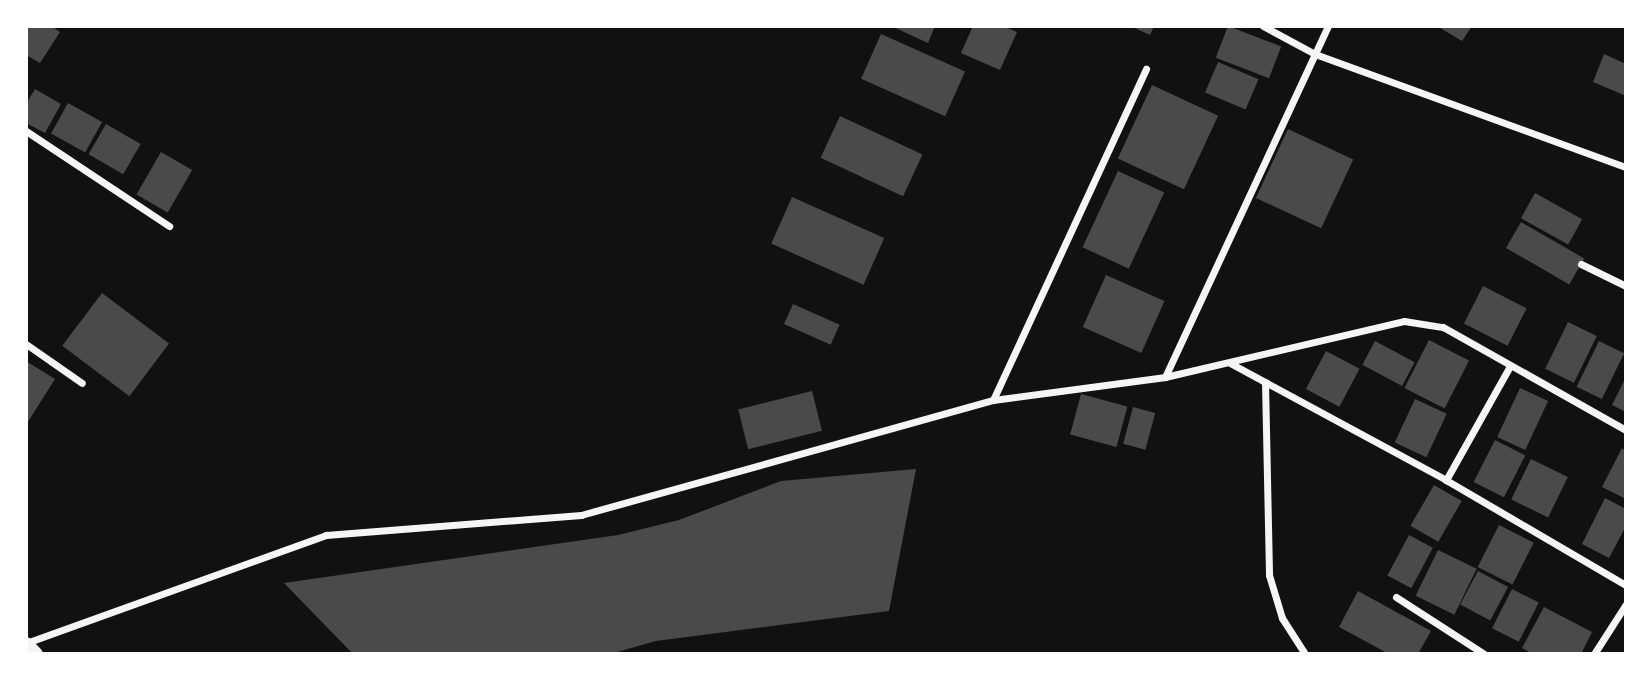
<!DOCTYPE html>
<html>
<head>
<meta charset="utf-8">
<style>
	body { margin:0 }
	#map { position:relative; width:1652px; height:680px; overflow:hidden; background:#111; font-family:Ubuntu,sans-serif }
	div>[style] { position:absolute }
	.building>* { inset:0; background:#4a4a4a; transform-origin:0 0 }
	.minor>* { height:7px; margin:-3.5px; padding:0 3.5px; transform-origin:3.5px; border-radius:3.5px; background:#f5f5f5 }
	.secondary>* { height:14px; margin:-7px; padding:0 7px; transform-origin:7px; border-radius:7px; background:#f5f5f5 }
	span { translate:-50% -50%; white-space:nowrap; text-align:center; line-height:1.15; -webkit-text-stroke:6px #fff; paint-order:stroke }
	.frame { position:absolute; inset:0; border:28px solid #fff; pointer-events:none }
</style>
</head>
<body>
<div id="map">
	<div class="building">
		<i style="clip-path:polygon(26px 26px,51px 26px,60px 32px,40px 63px,26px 55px)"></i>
		<i style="clip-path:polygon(891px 26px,935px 26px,928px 43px)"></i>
		<i style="clip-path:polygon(973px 26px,1003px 26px,1017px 32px,1000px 70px,961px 53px)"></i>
		<i style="clip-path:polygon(1130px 26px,1154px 26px,1150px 35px)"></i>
		<i style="left:1228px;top:26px;width:57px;height:34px;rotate:21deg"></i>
		<i style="clip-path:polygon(1437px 26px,1472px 26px,1462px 41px)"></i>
		<i style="left:881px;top:34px;width:92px;height:49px;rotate:24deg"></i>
		<i style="clip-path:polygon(1604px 54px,1626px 64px,1626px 96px,1593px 82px)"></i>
		<i style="left:1218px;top:62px;width:44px;height:33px;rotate:23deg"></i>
		<i style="left:1152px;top:85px;width:73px;height:81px;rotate:25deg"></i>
		<i style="clip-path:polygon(35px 89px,61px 104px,45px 133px,26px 123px,26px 104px)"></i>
		<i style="left:68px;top:103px;width:39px;height:35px;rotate:29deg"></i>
		<i style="left:840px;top:116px;width:91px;height:46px;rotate:25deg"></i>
		<i style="left:106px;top:124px;width:40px;height:35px;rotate:30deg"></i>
		<i style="left:1288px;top:129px;width:72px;height:76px;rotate:25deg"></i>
		<i style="left:161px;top:152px;width:36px;height:49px;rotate:30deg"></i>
		<i style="left:1118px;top:171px;width:51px;height:84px;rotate:25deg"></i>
		<i style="left:1535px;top:193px;width:54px;height:29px;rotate:29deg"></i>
		<i style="left:792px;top:197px;width:101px;height:51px;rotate:24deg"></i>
		<i style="left:1521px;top:222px;width:73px;height:30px;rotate:30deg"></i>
		<i style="left:1106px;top:275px;width:64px;height:57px;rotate:24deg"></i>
		<i style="left:1483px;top:286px;width:49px;height:42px;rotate:27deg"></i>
		<i style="left:102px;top:293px;width:84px;height:66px;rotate:37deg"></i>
		<i style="left:793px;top:304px;width:51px;height:22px;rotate:24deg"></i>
		<i style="left:1568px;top:322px;width:32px;height:52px;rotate:26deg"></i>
		<i style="left:1429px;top:340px;width:45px;height:54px;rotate:27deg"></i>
		<i style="left:1375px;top:341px;width:45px;height:27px;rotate:28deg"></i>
		<i style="left:1599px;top:341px;width:28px;height:51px;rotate:26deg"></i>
		<i style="left:1326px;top:351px;width:38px;height:43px;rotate:28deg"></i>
		<i style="clip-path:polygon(26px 361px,55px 379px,26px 425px)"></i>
		<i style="clip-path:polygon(1626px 377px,1626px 412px,1612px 405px)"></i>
		<i style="left:1520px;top:388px;width:31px;height:54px;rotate:25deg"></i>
		<i style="left:812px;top:391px;width:41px;height:76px;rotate:76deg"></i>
		<i style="left:1081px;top:394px;width:48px;height:42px;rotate:15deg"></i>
		<i style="left:1415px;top:399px;width:35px;height:48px;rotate:25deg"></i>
		<i style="left:1133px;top:407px;width:23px;height:38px;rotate:15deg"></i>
		<i style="left:1495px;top:440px;width:34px;height:47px;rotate:27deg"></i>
		<i style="clip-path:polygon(1622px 448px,1626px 451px,1626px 499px,1602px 487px)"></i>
		<i style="left:1531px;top:459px;width:41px;height:45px;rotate:26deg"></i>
		<i style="clip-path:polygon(916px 469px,889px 611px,656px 641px,610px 654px,353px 654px,284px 583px,618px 535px,679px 520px,781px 481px)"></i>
		<i style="left:1434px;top:485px;width:32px;height:47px;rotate:30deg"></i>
		<i style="clip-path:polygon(1605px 498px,1626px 509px,1626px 526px,1609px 558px,1582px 544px)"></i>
		<i style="left:1499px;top:525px;width:39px;height:47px;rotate:27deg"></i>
		<i style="left:1409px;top:535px;width:27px;height:46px;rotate:28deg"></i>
		<i style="left:1438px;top:550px;width:43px;height:51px;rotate:26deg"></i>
		<i style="left:1478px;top:571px;width:34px;height:38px;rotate:28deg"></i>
		<i style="left:1512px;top:589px;width:30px;height:44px;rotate:27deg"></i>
		<i style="clip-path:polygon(1358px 591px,1431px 631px,1418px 654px,1389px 654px,1339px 627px)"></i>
		<i style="clip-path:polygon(1544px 607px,1592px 632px,1581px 654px,1533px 654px,1522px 648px)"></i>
	</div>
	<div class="minor">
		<i style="left:1263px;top:26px;width:59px;rotate:28.3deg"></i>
		<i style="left:1315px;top:54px;width:331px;rotate:20deg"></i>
		<i style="left:26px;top:131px;width:172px;rotate:33.6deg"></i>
		<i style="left:1581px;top:264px;width:50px;rotate:26.1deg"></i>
		<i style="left:26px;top:344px;width:68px;rotate:34.9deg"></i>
		<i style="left:1230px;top:363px;width:246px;rotate:28.4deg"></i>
		<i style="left:1510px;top:366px;width:131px;rotate:119.3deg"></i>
		<i style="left:1446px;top:480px;width:208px;rotate:30.3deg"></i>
		<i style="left:1165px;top:377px;width:387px;rotate:-65.1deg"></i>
		<i style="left:1265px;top:382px;width:193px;rotate:88.8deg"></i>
		<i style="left:1269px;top:575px;width:45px;rotate:73.2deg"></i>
		<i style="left:1282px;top:618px;width:43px;rotate:57.4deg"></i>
		<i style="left:993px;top:400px;width:365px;rotate:-65.2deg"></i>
		<i style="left:1396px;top:597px;width:105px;rotate:32.9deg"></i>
		<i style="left:26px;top:643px;width:319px;rotate:-19.8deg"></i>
		<i style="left:326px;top:535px;width:256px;rotate:-4.5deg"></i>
		<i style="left:581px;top:515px;width:428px;rotate:-15.6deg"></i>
		<i style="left:993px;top:400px;width:174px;rotate:-7.6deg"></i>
		<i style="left:1165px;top:377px;width:245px;rotate:-13.2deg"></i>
		<i style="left:1404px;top:321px;width:39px;rotate:9deg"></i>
		<i style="left:1443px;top:327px;width:210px;rotate:29.4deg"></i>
		<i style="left:1594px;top:654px;width:59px;rotate:-57.4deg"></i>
	</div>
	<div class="secondary">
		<i style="left:26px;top:644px;width:14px;rotate:45deg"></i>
	</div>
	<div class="frame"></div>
</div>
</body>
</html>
